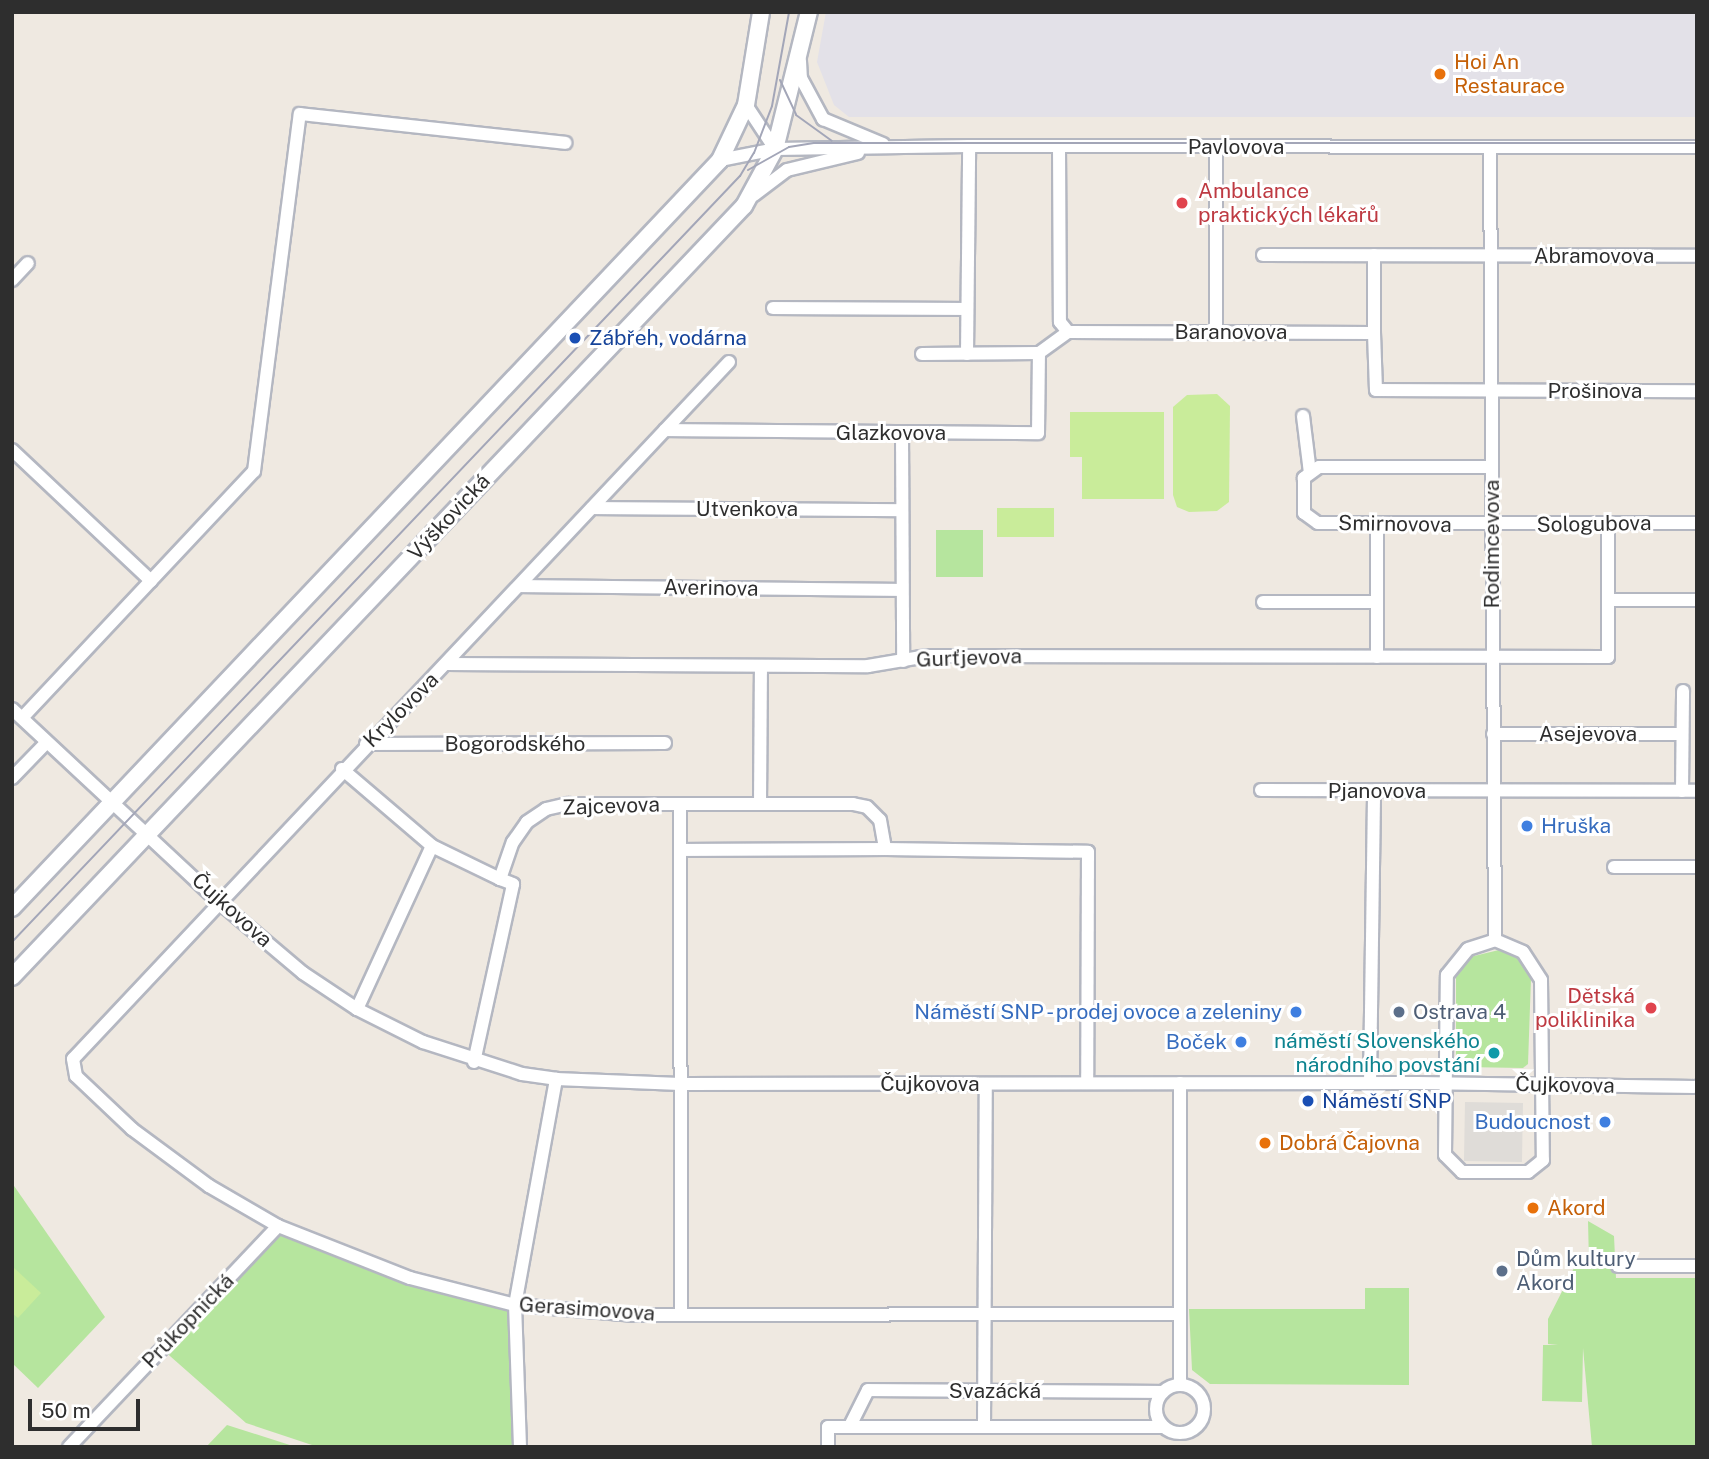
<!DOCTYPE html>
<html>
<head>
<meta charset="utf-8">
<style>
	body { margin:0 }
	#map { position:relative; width:1709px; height:1459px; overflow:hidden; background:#efe9e1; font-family:"Public Sans",sans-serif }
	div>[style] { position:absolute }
	.industrial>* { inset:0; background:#e3e1e8 }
	.green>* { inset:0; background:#b6e59e; transform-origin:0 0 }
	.pitch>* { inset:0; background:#c9ec9a; transform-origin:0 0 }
	.plaza>* { inset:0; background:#dfdcd8; transform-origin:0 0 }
	.roads { filter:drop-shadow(2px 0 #b4b7c1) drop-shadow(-2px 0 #b4b7c1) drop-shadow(0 2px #b4b7c1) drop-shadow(0 -2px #b4b7c1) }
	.minor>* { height:12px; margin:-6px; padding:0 6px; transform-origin:6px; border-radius:6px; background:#fff }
	.minor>.ring { margin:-6px; padding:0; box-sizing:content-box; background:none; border:12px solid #fff; border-radius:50% }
	.tertiary>* { height:16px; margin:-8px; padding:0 8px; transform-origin:8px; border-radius:8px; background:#fff }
	.tram>* { height:2px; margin:-1px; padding:0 1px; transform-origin:1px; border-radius:1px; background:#a3a6b8 }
	.dots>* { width:19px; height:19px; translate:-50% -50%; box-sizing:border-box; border:4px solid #fff; border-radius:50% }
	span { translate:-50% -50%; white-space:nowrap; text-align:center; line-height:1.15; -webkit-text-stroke:6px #fff; paint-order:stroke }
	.food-label { font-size:21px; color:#c56008 }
	.left { translate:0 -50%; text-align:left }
	.street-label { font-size:21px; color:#2e2e2e }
	.health-label { font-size:21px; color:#be3a42 }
	.right { translate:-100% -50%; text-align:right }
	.transit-label { font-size:21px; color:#164399 }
	.shop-label { font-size:21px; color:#366cbe }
	.service-label { font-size:21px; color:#4e5e75 }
	.culture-label { font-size:21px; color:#0d838f }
	.frame { position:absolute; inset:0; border:14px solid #2e2e2e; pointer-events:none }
	.scale { position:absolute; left:28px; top:1399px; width:112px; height:32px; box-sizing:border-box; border:4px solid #2e2e2e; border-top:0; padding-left:9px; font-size:21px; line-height:24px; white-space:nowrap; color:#2e2e2e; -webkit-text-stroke:5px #fff; paint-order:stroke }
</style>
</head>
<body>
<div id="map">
	<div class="industrial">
		<i style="clip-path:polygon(826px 12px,1697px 12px,1697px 117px,849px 117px,834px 105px,817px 62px)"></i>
	</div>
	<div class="green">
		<i style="left:936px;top:530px;width:47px;height:47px"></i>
		<i style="clip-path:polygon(1499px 950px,1519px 959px,1531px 978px,1528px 1064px,1523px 1068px,1464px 1067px,1456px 1058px,1456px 977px,1470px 957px)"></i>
		<i style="clip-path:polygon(12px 1183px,105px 1317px,38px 1388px,12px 1363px)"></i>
		<i style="clip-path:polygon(1588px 1221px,1614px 1236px,1616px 1278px,1697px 1278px,1697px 1447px,1592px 1447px,1583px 1348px,1582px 1402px,1542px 1401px,1543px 1345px,1558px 1345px,1548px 1344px,1548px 1319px,1576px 1264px,1589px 1263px)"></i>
		<i style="clip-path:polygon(278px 1226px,333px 1251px,515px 1305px,520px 1447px,318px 1447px,246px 1423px,162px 1349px)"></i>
		<i style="clip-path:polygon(1365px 1288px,1409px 1288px,1409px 1385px,1210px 1384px,1192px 1370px,1189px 1309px,1365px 1309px)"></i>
		<i style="clip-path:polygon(227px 1425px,296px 1447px,206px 1447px)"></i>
	</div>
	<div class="pitch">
		<i style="clip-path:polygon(1217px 394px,1230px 406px,1229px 502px,1217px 511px,1189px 512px,1177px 507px,1173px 495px,1173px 407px,1187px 395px)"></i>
		<i style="clip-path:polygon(1070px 412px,1164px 412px,1164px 499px,1082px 499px,1082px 457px,1070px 457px)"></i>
		<i style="left:997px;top:508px;width:57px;height:29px"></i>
		<i style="clip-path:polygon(12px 1266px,41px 1293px,18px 1318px,12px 1313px)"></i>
	</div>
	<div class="plaza">
		<i style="left:1465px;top:1102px;width:58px;height:59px;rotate:1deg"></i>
	</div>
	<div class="roads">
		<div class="minor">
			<i style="left:800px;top:61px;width:17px;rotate:87deg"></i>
			<i style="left:801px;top:78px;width:47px;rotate:61.8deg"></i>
			<i style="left:823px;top:119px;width:65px;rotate:22.6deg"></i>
			<i style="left:746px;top:105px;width:53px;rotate:56.6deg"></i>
			<i style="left:1059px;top:146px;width:176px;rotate:89.7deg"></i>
			<i style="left:1060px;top:322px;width:13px;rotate:51deg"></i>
			<i style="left:1216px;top:147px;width:185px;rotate:90deg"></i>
			<i style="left:1490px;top:149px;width:791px;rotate:89.64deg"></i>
			<i style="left:720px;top:160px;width:56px;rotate:-11.3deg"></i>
			<i style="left:775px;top:149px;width:194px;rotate:-0.9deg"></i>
			<i style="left:969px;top:146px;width:728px;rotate:0.08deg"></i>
			<i style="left:754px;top:195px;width:41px;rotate:-37.1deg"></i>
			<i style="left:787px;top:170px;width:73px;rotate:-13.5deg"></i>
			<i style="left:1263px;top:255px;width:434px;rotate:0.1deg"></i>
			<i style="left:1374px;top:255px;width:78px;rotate:90deg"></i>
			<i style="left:12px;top:280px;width:23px;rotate:-47deg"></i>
			<i style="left:773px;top:308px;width:194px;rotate:0.3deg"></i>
			<i style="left:922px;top:354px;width:117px;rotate:-0.5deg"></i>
			<i style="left:1039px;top:353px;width:36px;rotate:-36deg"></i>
			<i style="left:1068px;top:332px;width:306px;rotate:0.2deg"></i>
			<i style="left:1374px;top:333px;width:57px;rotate:88deg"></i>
			<i style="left:1376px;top:390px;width:321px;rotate:0.2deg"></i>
			<i style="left:967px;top:354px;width:208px;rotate:-89.4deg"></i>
			<i style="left:729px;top:362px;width:957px;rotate:133.26deg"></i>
			<i style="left:73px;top:1059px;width:17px;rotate:80deg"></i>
			<i style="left:76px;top:1076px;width:77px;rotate:43.4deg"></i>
			<i style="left:132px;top:1129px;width:96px;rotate:36.5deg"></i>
			<i style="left:209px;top:1186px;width:80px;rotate:30.1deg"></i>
			<i style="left:278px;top:1226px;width:142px;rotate:21.5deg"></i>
			<i style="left:410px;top:1278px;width:108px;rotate:14.4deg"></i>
			<i style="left:515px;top:1305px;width:120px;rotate:4.8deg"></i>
			<i style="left:635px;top:1315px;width:545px;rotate:-0.11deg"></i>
			<i style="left:1303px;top:416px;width:57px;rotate:83deg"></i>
			<i style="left:665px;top:430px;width:373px;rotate:0.5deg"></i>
			<i style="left:1038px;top:433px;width:80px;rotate:-89.3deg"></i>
			<i style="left:902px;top:433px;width:228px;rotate:89.7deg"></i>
			<i style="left:12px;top:450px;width:191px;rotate:43.3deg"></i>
			<i style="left:1492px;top:467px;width:173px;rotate:180deg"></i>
			<i style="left:1319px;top:467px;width:19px;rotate:144deg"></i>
			<i style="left:1304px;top:478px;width:35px;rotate:90deg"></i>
			<i style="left:1304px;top:513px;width:17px;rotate:36deg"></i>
			<i style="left:1318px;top:523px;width:379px"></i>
			<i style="left:592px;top:508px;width:310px;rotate:0.4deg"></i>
			<i style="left:520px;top:586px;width:382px;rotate:0.6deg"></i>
			<i style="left:1608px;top:600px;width:89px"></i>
			<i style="left:1263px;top:602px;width:114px"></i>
			<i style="left:1377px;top:657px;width:133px;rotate:-90deg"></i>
			<i style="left:446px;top:664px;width:422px;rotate:0.3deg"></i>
			<i style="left:868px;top:666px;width:60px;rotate:-9.6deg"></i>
			<i style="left:927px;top:656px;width:681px;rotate:0.08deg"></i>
			<i style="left:1608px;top:657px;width:133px;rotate:-90deg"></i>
			<i style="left:12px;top:709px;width:283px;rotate:43deg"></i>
			<i style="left:219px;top:902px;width:110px;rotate:40.2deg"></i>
			<i style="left:303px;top:973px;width:65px;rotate:33.7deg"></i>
			<i style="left:357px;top:1009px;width:74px;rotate:26.6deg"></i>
			<i style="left:423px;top:1042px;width:104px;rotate:17.9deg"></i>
			<i style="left:522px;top:1074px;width:34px;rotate:8deg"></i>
			<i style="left:556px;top:1079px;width:124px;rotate:2.3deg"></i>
			<i style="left:680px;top:1084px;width:737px;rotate:-0.08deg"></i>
			<i style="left:1417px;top:1083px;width:280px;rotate:0.8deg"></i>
			<i style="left:22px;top:718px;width:339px;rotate:-46.8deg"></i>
			<i style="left:254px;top:471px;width:360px;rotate:-82.7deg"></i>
			<i style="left:300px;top:114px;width:267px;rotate:6.2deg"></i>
			<i style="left:1493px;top:734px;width:189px"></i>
			<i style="left:366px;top:744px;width:299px;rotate:-0.2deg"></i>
			<i style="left:342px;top:769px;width:118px;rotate:40.5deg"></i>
			<i style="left:432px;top:846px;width:76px;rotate:25.9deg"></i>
			<i style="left:500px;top:879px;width:39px;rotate:-71deg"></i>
			<i style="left:513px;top:842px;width:24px;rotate:-55deg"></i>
			<i style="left:527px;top:822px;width:23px;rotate:-34deg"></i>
			<i style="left:546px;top:809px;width:23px;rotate:-13deg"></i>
			<i style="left:568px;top:804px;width:285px"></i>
			<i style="left:853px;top:804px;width:14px;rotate:12deg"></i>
			<i style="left:867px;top:807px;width:18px;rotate:45deg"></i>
			<i style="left:880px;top:820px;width:29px;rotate:80deg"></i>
			<i style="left:885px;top:849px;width:203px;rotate:0.8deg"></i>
			<i style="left:1088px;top:852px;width:231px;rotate:90.2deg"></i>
			<i style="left:12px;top:778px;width:50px;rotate:-45.8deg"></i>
			<i style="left:1261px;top:790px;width:436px;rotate:0.1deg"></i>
			<i style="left:1682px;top:791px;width:100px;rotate:-89.4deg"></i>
			<i style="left:680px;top:804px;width:511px;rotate:89.89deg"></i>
			<i style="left:760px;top:804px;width:138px;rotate:-89.6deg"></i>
			<i style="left:680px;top:850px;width:205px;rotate:-0.3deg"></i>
			<i style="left:1614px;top:867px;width:83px"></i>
			<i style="left:1495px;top:940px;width:30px;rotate:23deg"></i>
			<i style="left:1523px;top:952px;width:33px;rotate:57deg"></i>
			<i style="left:1541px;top:980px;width:180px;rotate:89.4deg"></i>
			<i style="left:1543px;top:1160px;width:19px;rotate:141deg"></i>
			<i style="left:1528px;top:1172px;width:66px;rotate:180deg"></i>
			<i style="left:1462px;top:1172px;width:24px;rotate:-135deg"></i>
			<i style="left:1445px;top:1155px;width:180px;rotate:-89.4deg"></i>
			<i style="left:1447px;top:975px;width:33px;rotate:-51deg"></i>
			<i style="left:1468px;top:949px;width:28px;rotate:-18deg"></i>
			<i style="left:357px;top:1009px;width:179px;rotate:-65.3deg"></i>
			<i style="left:474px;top:1062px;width:182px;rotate:-77.6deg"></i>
			<i style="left:513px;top:884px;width:14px;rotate:-159deg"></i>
			<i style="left:1370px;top:1083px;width:291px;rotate:-89.2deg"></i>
			<i style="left:1618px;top:1266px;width:79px"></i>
			<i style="left:1180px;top:1385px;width:302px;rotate:-90deg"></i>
			<i class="ring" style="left:1156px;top:1385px;width:36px;height:36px"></i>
			<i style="left:850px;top:1426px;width:40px;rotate:-63.4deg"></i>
			<i style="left:868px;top:1390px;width:295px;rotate:0.4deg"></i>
			<i style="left:984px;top:1426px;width:342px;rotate:-89.7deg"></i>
			<i style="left:69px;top:1447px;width:304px;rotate:-46.6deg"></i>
			<i style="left:520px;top:1447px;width:142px;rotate:-92deg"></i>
			<i style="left:515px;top:1305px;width:230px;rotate:-79.7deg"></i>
			<i style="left:828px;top:1447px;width:20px;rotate:-90deg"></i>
			<i style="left:828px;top:1427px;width:335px"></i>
		</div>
		<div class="tertiary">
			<i style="left:12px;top:908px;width:1030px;rotate:-46.57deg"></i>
			<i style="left:720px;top:160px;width:61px;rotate:-64.7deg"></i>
			<i style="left:746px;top:105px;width:94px;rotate:-80.8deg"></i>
			<i style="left:12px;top:977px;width:1063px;rotate:-46.49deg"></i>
			<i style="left:744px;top:206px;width:65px;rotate:-61.5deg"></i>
			<i style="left:775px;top:149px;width:141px;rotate:-76.1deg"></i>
		</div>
	</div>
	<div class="tram">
		<i style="left:780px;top:80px;width:38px;rotate:65deg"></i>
		<i style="left:796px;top:115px;width:44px;rotate:35.8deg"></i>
		<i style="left:748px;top:170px;width:47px;rotate:-29.3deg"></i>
		<i style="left:789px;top:147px;width:25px;rotate:-9deg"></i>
		<i style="left:814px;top:143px;width:883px"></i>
		<i style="left:12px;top:942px;width:1057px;rotate:-46.46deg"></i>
		<i style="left:740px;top:176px;width:27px;rotate:-59deg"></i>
		<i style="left:754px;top:153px;width:50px;rotate:-69deg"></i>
		<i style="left:772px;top:106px;width:96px;rotate:-79.7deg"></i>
	</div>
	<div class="dots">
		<i style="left:1440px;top:74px;background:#e8710a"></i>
		<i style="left:1182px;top:203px;background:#e0444e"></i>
		<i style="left:575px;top:338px;background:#1a4fb4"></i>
		<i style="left:1527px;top:826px;background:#3f7fe0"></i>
		<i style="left:1651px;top:1008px;background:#e0444e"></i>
		<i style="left:1296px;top:1012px;background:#3f7fe0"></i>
		<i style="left:1399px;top:1012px;background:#5c6f8a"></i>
		<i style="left:1241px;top:1042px;background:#3f7fe0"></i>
		<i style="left:1494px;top:1053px;background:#0f9aa8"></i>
		<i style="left:1308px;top:1101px;background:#1a4fb4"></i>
		<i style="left:1605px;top:1122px;background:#3f7fe0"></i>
		<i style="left:1265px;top:1143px;background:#e8710a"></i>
		<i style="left:1533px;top:1208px;background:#e8710a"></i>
		<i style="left:1502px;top:1271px;background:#5c6f8a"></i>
	</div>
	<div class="food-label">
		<span class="left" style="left:1454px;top:74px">Hoi An<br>Restaurace</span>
		<span class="left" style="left:1279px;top:1143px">Dobrá Čajovna</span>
		<span class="left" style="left:1547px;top:1208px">Akord</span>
	</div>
	<div class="street-label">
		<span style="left:1236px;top:147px">Pavlovova</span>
		<span style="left:1594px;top:256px">Abramovova</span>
		<span style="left:1231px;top:332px">Baranovova</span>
		<span style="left:1595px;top:391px">Prošinova</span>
		<span style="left:891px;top:433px">Glazkovova</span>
		<span style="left:747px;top:509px">Utvenkova</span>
		<span style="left:449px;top:517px;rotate:-47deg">Výškovická</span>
		<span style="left:1395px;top:524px;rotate:1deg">Smirnovova</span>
		<span style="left:1594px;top:524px;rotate:-1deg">Sologubova</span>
		<span style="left:1492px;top:544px;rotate:-90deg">Rodimcevova</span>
		<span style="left:711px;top:588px;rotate:1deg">Averinova</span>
		<span style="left:969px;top:658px;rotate:-2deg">Gurťjevova</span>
		<span style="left:401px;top:710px;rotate:-45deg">Krylovova</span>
		<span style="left:1588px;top:734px">Asejevova</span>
		<span style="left:515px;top:744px">Bogorodského</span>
		<span style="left:1377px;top:791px">Pjanovova</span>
		<span style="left:611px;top:806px;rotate:-2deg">Zajcevova</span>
		<span style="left:232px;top:910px;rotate:42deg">Čujkovova</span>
		<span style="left:930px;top:1084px">Čujkovova</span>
		<span style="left:1565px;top:1085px;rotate:1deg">Čujkovova</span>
		<span style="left:587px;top:1309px;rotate:4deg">Gerasimovova</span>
		<span style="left:188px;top:1321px;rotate:-46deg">Průkopnická</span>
		<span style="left:995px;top:1391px">Svazácká</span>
	</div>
	<div class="health-label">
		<span class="left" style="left:1198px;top:203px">Ambulance<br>praktických lékařů</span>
		<span class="right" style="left:1635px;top:1008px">Dětská<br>poliklinika</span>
	</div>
	<div class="transit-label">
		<span class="left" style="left:589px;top:338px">Zábřeh, vodárna</span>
		<span class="left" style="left:1322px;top:1101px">Náměstí SNP</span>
	</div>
	<div class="shop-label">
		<span class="left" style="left:1541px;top:826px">Hruška</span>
		<span class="right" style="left:1282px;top:1012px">Náměstí SNP - prodej ovoce a zeleniny</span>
		<span class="right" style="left:1227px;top:1042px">Boček</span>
		<span class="right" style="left:1591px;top:1122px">Budoucnost</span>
	</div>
	<div class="service-label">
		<span class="left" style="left:1413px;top:1012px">Ostrava 4</span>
		<span class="left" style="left:1516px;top:1271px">Dům kultury<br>Akord</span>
	</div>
	<div class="culture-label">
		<span class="right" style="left:1480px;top:1053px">náměstí Slovenského<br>národního povstání</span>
	</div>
	<div class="frame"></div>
	<div class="scale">50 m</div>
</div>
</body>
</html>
